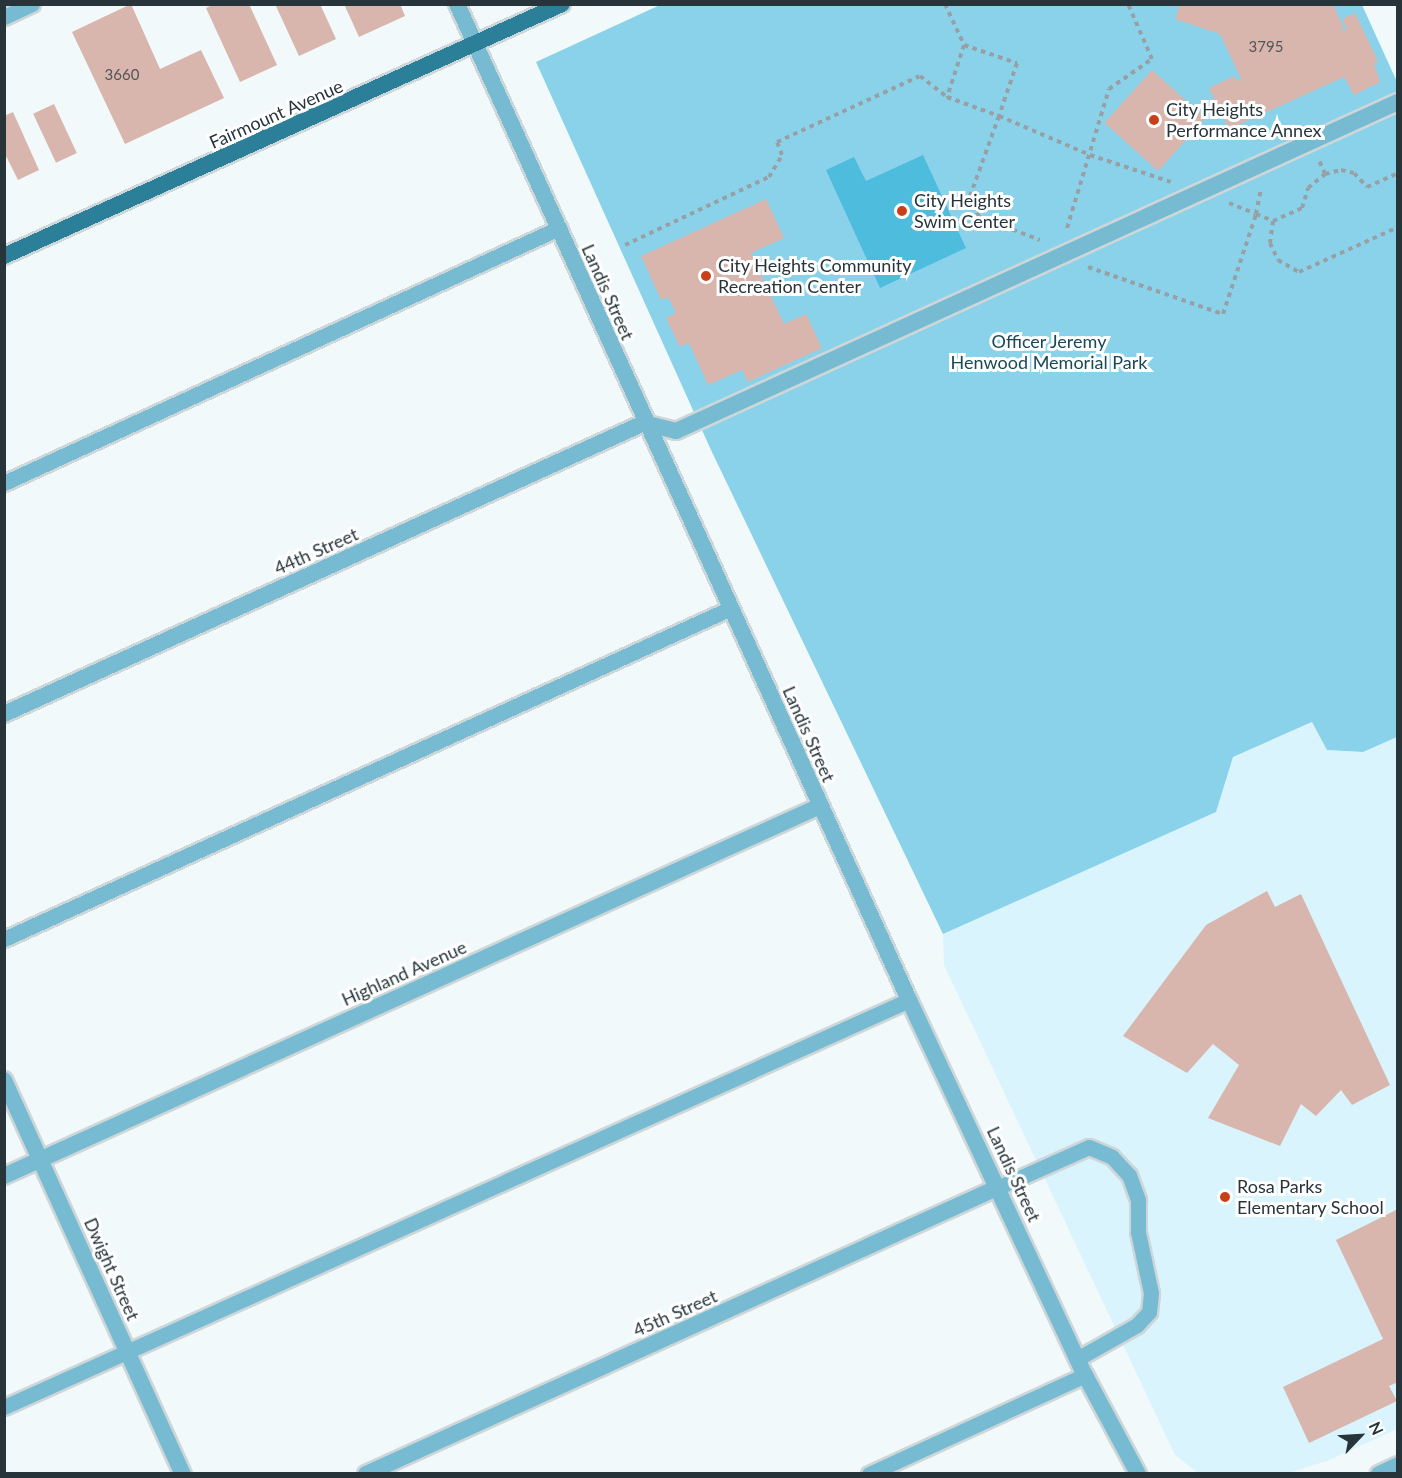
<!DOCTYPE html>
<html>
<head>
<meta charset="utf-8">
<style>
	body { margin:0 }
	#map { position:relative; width:1402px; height:1478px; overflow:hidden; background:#f2f9fb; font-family:Lato,sans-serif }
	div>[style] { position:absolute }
	.built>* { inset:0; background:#d9f4fd }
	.green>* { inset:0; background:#8ad2ea }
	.water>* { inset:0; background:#4ebcdd }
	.building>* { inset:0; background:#d8b6ad; transform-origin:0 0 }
	.path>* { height:4px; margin-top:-2px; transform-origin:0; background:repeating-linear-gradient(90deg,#97a1a5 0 4.5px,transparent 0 9px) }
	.roads { filter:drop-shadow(2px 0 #cdd6d8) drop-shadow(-2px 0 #cdd6d8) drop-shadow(0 2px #cdd6d8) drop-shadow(0 -2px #cdd6d8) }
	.service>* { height:15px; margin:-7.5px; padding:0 7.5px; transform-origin:7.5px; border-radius:7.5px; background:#77bbd2 }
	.pedestrian>* { height:16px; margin:-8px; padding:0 8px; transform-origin:8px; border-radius:8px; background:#77bbd2 }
	.minor>* { height:16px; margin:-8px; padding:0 8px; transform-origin:8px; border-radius:8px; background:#77bbd2 }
	.tertiary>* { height:16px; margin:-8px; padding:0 8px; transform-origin:8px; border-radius:8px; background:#77bbd2 }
	.primary>* { height:16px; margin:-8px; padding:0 8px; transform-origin:8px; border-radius:8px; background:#2c7f98 }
	.dots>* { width:16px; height:16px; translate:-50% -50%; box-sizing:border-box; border:3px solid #fff; border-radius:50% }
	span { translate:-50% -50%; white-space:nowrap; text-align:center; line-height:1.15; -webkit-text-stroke:6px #fff; paint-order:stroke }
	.number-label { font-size:15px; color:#535557 }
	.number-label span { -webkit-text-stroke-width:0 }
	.poi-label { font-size:18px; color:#27353a }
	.left { translate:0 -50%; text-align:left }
	.street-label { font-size:18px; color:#27353a }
	.park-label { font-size:18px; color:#194857 }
	.frame { position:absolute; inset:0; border:6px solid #27353a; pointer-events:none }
	.north { position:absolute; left:1330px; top:1406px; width:60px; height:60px; -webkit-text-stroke:4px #fff; paint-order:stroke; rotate:65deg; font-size:16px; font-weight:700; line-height:24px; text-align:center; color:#27353a }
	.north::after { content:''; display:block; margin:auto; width:21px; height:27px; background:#27353a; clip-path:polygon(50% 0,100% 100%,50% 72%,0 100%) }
</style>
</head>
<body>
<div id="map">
	<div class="built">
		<i style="clip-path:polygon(1313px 722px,1327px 750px,1363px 752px,1397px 737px,1397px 1429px,1327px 1461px,1288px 1473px,1198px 1473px,1175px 1455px,944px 965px,943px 934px,1216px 812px,1233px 757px)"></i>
	</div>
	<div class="green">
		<i style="clip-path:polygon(660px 5px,1362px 5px,1398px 84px,1397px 737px,1363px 752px,1327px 750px,1312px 722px,1233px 757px,1216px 812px,943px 934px,711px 450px,536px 62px)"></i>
	</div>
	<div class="water">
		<i style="clip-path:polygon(923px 155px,966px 248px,880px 288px,826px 170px,854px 157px,866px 181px)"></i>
	</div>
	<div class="building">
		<i style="clip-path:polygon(131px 4px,160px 69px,201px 50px,224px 98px,125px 144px,72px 32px)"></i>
		<i style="clip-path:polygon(214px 4px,249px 4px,277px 65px,240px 82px,206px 8px)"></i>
		<i style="clip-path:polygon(275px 4px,320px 4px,336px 39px,299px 56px)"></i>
		<i style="clip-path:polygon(344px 4px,400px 4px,405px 16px,359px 37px)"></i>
		<i style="clip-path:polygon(1180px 4px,1333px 4px,1344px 29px,1336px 33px,1347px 29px,1342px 19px,1355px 13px,1378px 61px,1374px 63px,1380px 82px,1354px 95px,1344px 77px,1229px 129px,1209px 88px,1234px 76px,1237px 81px,1241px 79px,1220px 34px,1175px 19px)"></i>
		<i style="left:1152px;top:70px;width:72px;height:71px;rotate:42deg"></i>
		<i style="left:54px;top:104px;width:54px;height:23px;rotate:65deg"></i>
		<i style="clip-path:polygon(13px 112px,39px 170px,18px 180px,4px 152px,4px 116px)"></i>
		<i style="clip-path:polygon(766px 199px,784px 238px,751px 253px,784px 324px,806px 314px,822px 348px,748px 382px,742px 370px,708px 385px,689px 343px,680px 347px,666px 318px,676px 313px,668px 297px,661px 300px,641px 256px)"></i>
		<i style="clip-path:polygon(1267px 891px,1275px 907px,1301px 894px,1390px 1085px,1352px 1105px,1341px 1090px,1316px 1116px,1301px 1104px,1280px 1146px,1208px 1118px,1239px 1065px,1213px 1044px,1187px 1073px,1123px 1036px,1206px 925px)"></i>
		<i style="clip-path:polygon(1396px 1210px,1398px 1382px,1389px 1386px,1397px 1401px,1309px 1443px,1283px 1387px,1383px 1339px,1336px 1240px)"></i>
	</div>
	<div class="path">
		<i style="left:945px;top:4px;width:45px;rotate:65.1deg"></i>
		<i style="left:964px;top:45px;width:56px;rotate:18.8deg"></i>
		<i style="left:1017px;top:63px;width:56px;rotate:108.8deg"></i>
		<i style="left:999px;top:116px;width:99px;rotate:23.2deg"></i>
		<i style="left:1090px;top:155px;width:85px;rotate:18.4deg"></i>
		<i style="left:964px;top:45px;width:55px;rotate:108.1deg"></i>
		<i style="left:947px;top:97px;width:55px;rotate:20.1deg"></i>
		<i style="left:999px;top:116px;width:85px;rotate:109.9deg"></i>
		<i style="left:970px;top:196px;width:23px;rotate:67deg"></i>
		<i style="left:979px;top:217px;width:65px;rotate:20.7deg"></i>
		<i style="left:1325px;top:174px;width:16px;rotate:-14deg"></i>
		<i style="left:1341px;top:170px;width:13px;rotate:13deg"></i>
		<i style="left:1354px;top:173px;width:19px;rotate:47deg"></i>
		<i style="left:1367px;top:187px;width:34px;rotate:-24deg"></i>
		<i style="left:1229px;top:203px;width:29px;rotate:22deg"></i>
		<i style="left:1256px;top:214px;width:25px;rotate:-79deg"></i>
		<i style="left:1273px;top:221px;width:22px;rotate:98deg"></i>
		<i style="left:1270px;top:243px;width:19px;rotate:65deg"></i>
		<i style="left:1278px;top:260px;width:24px;rotate:30deg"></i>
		<i style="left:1299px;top:272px;width:109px;rotate:-24.4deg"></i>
		<i style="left:1067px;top:228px;width:145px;rotate:-73.2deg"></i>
		<i style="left:1109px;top:89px;width:52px;rotate:-34.9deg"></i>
		<i style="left:1152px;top:59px;width:60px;rotate:-113.6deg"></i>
		<i style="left:625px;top:245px;width:159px;rotate:-25.3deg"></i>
		<i style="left:769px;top:177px;width:26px;rotate:-59deg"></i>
		<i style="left:782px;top:155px;width:14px;rotate:-111deg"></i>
		<i style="left:777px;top:142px;width:157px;rotate:-24.8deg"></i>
		<i style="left:920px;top:76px;width:34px;rotate:38deg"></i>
		<i style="left:1088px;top:267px;width:143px;rotate:19.2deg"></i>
		<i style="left:1223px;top:314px;width:105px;rotate:-71.7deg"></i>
		<i style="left:1256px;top:214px;width:18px;rotate:22deg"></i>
		<i style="left:1273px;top:221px;width:32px;rotate:-24deg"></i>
		<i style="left:1302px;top:208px;width:21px;rotate:-73deg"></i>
		<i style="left:1308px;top:188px;width:22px;rotate:-39deg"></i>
		<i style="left:1325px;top:174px;width:15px;rotate:-113deg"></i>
	</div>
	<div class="roads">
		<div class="service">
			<i style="left:4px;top:17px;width:31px;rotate:-25deg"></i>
			<i style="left:4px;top:483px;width:611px;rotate:-24.68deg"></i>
			<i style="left:4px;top:939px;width:799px;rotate:-24.48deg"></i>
			<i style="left:999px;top:1187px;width:98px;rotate:-24deg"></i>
			<i style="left:1089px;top:1147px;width:25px;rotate:23deg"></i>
			<i style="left:1112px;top:1157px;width:25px;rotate:47deg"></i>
			<i style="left:1129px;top:1175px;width:27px;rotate:70deg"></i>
			<i style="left:1138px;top:1200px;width:32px;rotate:90deg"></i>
			<i style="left:1138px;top:1232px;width:62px;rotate:78deg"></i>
			<i style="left:1151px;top:1293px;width:19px;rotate:96deg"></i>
			<i style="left:1149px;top:1312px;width:18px;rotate:133deg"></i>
			<i style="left:1137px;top:1325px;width:69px;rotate:150.5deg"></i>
			<i style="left:4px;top:1407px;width:992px;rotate:-24.21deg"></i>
			<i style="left:869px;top:1474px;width:238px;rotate:-24.6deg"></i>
		</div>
		<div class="pedestrian">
			<i style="left:644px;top:423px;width:33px;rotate:14deg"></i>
			<i style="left:676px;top:431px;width:793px;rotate:-24.5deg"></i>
		</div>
		<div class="minor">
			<i style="left:4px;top:714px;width:703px;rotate:-24.45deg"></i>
			<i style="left:4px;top:1080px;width:433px;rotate:65.6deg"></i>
			<i style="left:4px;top:1176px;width:896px;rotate:-24.39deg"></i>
			<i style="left:366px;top:1474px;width:695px;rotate:-24.39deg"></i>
		</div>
		<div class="tertiary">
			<i style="left:457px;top:4px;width:1094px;rotate:65.59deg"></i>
			<i style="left:909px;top:1000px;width:414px;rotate:64.9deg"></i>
			<i style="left:1085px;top:1375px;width:112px;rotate:61.8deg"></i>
			<i style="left:1379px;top:1474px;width:21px;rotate:-25deg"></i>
		</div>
		<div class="primary">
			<i style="left:4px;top:256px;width:612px;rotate:-24.3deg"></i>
		</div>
	</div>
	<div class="dots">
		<i style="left:1154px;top:120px;background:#c94018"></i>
		<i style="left:902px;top:211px;background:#c94018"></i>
		<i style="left:706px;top:276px;background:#c94018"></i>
		<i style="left:1225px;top:1197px;background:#c94018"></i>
	</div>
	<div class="number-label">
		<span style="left:1266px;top:47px">3795</span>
		<span style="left:122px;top:75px">3660</span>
	</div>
	<div class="poi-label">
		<span class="left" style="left:1166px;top:120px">City Heights<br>Performance Annex</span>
		<span class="left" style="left:914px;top:211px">City Heights<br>Swim Center</span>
		<span class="left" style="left:718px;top:276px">City Heights Community<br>Recreation Center</span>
		<span class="left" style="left:1237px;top:1197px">Rosa Parks<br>Elementary School</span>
	</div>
	<div class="street-label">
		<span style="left:276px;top:114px;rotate:-24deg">Fairmount Avenue</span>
		<span style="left:608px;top:292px;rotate:66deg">Landis Street</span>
		<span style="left:316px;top:551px;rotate:-24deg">44th Street</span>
		<span style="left:809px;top:734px;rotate:66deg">Landis Street</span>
		<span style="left:404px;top:973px;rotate:-24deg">Highland Avenue</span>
		<span style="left:1014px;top:1174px;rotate:65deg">Landis Street</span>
		<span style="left:112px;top:1269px;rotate:66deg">Dwight Street</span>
		<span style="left:675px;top:1313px;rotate:-24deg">45th Street</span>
	</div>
	<div class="park-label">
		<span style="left:1049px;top:352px">Officer Jeremy<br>Henwood Memorial Park</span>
	</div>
	<div class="frame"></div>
	<div class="north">N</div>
</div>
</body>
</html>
